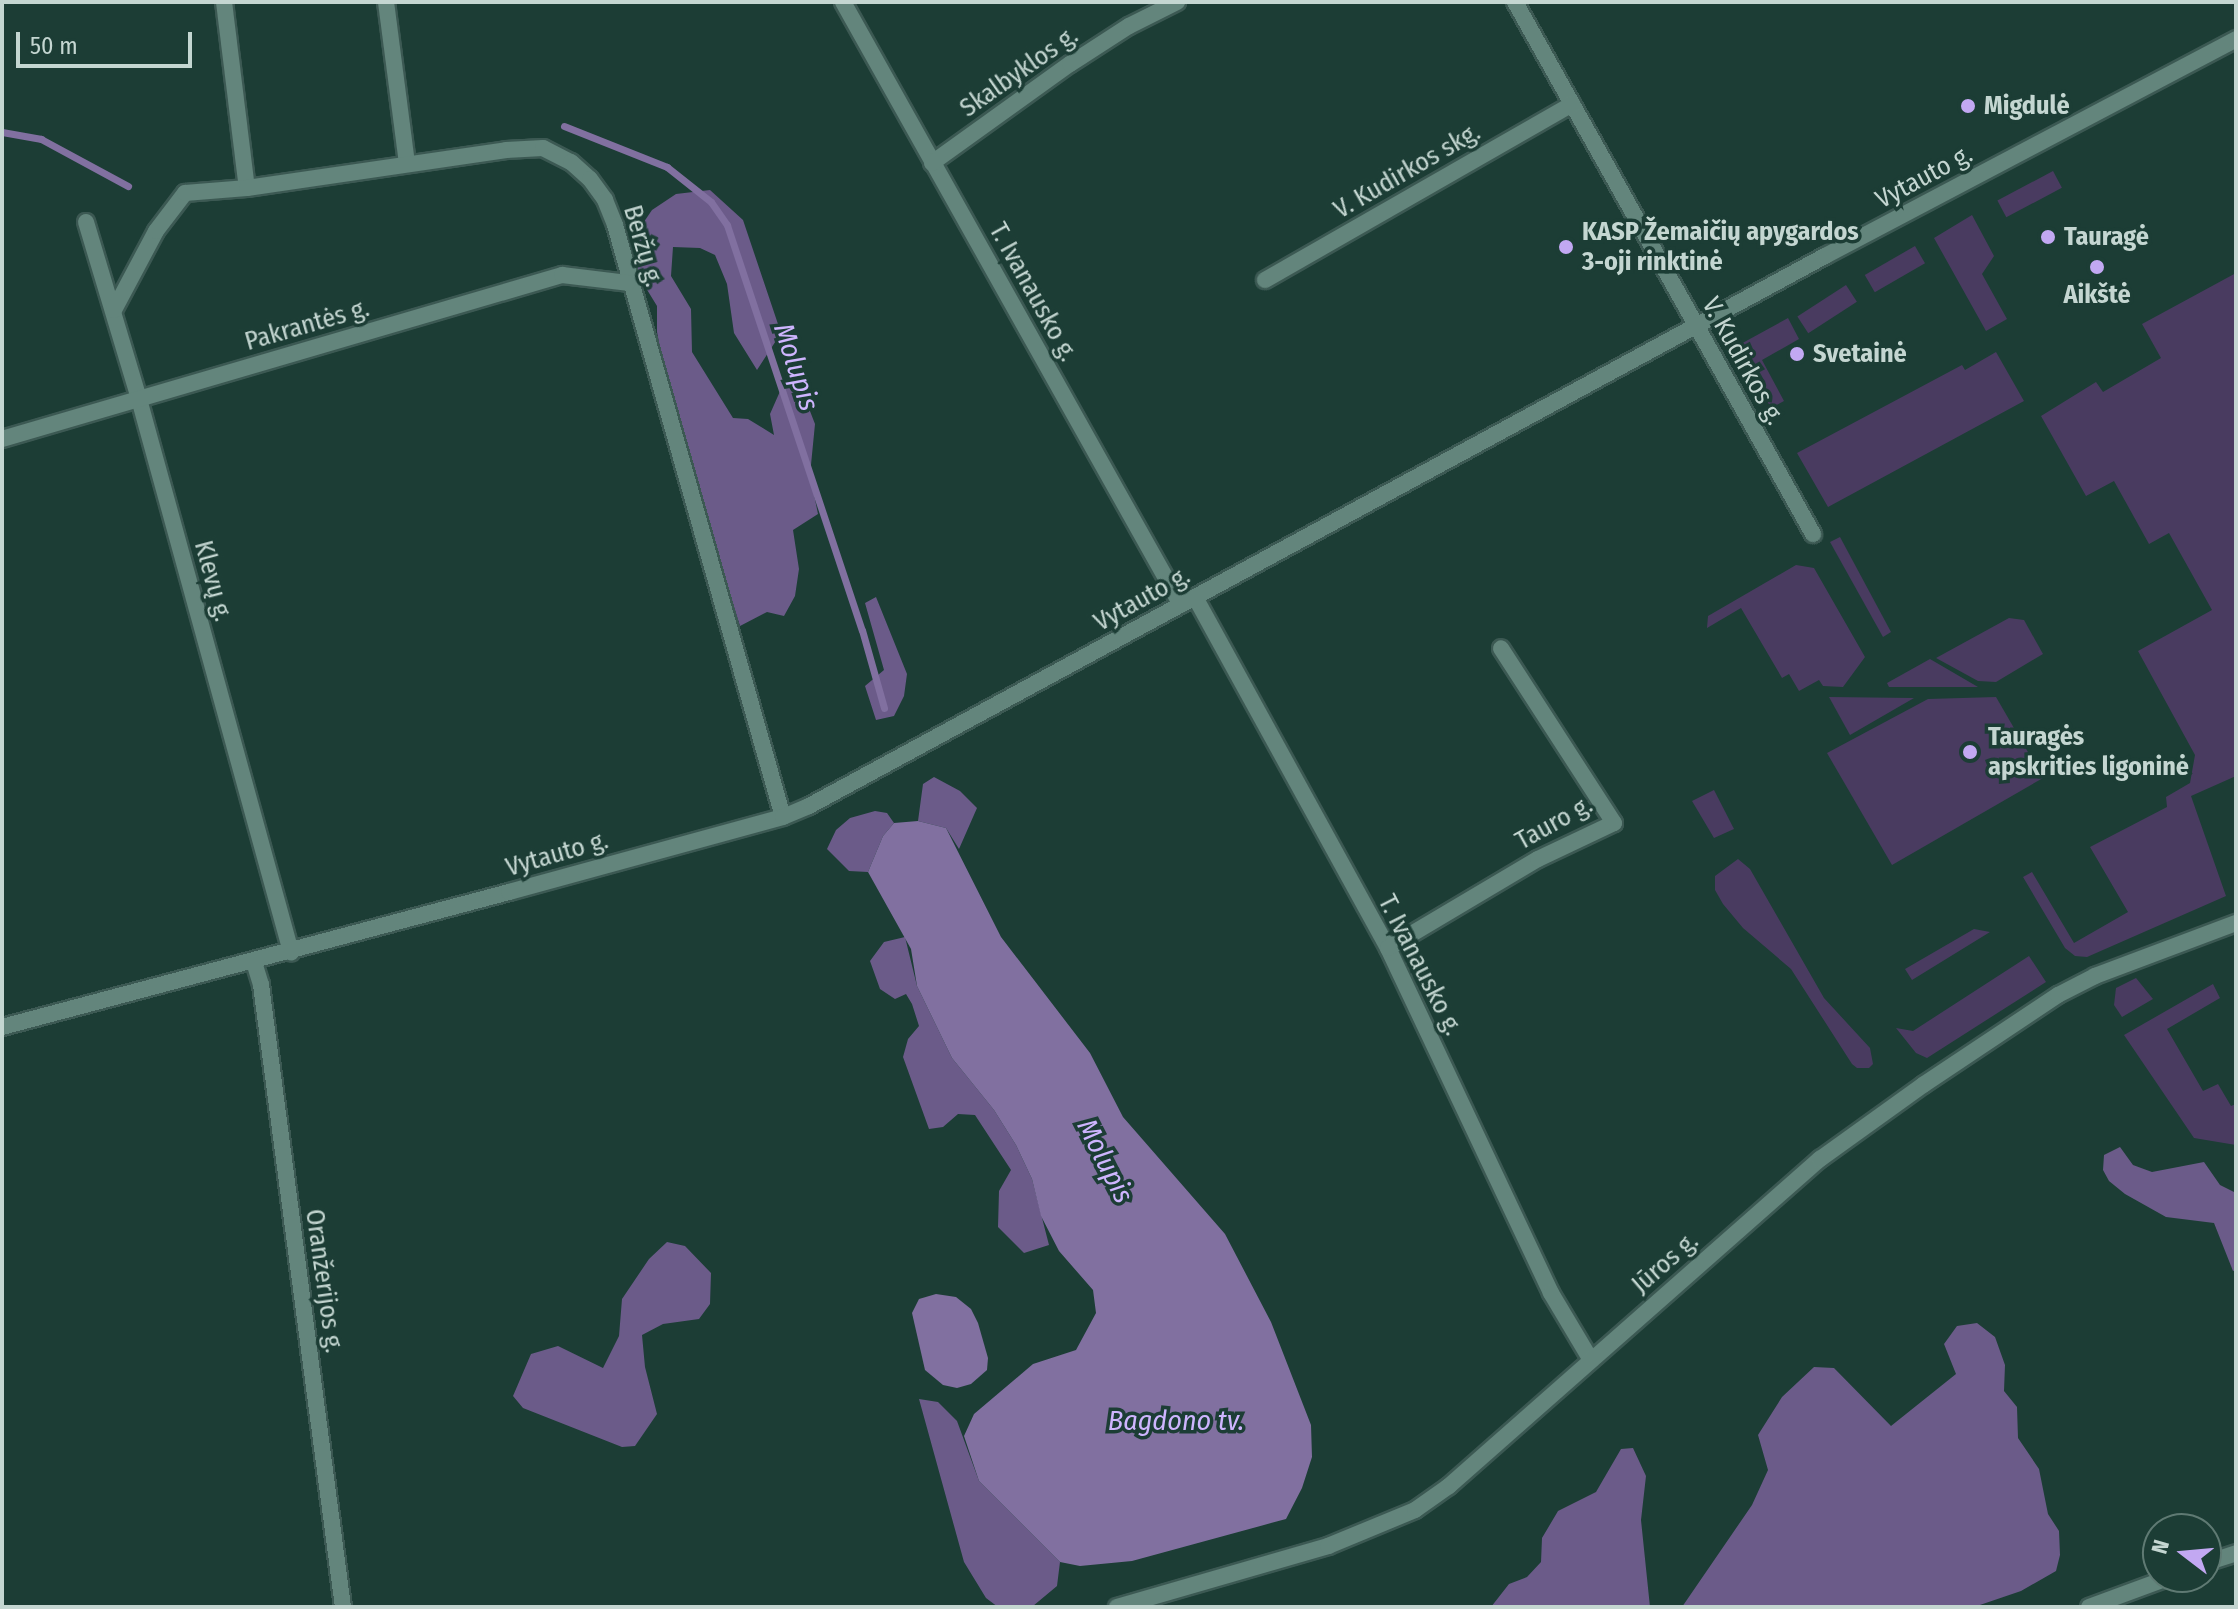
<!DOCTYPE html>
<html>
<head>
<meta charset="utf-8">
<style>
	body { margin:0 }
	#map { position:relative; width:2238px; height:1609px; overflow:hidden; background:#1c3d35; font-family:"Fira Sans Condensed",sans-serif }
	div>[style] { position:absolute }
	.green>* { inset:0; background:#493b60; transform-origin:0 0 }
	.forest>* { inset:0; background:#6b5b89 }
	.water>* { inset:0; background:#8170a0 }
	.stream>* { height:7px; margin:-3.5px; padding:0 3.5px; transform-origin:3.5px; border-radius:3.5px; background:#8170a0 }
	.roads { filter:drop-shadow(2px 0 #3c5953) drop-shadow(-2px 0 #3c5953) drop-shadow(0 2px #3c5953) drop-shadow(0 -2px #3c5953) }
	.minor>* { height:16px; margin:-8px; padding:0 8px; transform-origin:8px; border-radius:8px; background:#63857c }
	.dots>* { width:22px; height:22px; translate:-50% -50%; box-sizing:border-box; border:4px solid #1c3d35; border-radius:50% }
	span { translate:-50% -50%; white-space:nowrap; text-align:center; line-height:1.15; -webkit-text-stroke:7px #1c3d35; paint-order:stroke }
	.street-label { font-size:26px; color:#c4d6d1 }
	.poi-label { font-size:26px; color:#c4d6d1; font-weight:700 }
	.left { translate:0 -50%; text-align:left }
	.water-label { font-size:28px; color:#ceb5fe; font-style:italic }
	.frame { position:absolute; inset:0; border:4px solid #c4d6d1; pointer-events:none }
	.north { position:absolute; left:2142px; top:1513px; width:80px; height:80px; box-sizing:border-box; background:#1c3d35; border:2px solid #5f7a73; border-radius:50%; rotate:286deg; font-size:22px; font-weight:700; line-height:32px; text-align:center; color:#c4d6d1 }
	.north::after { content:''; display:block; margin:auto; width:28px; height:36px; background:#c2a8f2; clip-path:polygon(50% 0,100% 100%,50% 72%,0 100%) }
	.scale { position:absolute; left:16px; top:32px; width:176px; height:36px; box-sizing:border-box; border:4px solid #c4d6d1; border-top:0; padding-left:10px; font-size:24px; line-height:28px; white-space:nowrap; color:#c4d6d1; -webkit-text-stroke:6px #1c3d35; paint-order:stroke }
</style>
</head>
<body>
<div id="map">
	<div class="green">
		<i style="left:2053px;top:171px;width:19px;height:63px;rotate:62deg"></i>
		<i style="clip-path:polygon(1972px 215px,1994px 256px,1982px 274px,2007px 319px,1986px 331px,1934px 238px)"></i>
		<i style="left:1915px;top:246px;width:20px;height:58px;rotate:60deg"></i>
		<i style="clip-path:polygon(2236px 273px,2236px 776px,2191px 796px,2226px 896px,2087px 957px,2075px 956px,2065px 948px,2023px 877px,2032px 872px,2074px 943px,2128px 912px,2090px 847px,2167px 807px,2166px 797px,2190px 783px,2195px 755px,2138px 651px,2212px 610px,2169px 533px,2149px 544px,2114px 481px,2086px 496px,2041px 416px,2096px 382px,2103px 392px,2161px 358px,2142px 324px)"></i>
		<i style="left:1846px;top:285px;width:20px;height:58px;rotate:57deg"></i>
		<i style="clip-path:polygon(1788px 318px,1799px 339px,1762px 360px,1784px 401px,1771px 408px,1737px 346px)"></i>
		<i style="clip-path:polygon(1996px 352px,2024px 401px,1828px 507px,1797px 453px,1962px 365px,1965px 370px)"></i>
		<i style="clip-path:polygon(1840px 537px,1891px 632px,1883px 637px,1830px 542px)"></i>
		<i style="clip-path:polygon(1796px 565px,1814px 568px,1865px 657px,1843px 687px,1823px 686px,1819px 680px,1799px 691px,1789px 674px,1782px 678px,1741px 608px,1707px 628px,1708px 616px)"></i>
		<i style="clip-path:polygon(2009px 618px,2024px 620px,2043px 654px,1996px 682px,1978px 681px,1936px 658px)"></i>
		<i style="clip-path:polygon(1930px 659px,1978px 687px,1889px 687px,1887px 683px)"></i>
		<i style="clip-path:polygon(1829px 697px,1914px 698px,1850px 735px)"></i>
		<i style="clip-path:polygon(1996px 697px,2043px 778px,1892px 865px,1827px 753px,1928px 699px)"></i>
		<i style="clip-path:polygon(1714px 790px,1734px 829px,1714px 838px,1692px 801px)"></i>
		<i style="clip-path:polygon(1738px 859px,1750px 869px,1824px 998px,1870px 1048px,1873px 1064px,1869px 1068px,1857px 1068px,1852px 1064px,1791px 969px,1743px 928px,1723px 904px,1715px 890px,1715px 876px)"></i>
		<i style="clip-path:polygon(1974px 929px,1990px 932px,1912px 980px,1905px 969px)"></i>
		<i style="clip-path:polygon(2029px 956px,2046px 982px,1927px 1058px,1916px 1053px,1896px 1028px,1913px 1031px)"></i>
		<i style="clip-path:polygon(2136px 978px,2153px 999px,2122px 1017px,2114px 1005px,2116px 988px)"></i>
		<i style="clip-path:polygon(2213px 984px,2220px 998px,2167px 1029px,2203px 1091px,2218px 1084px,2231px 1106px,2236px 1104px,2236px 1145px,2194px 1138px,2124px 1035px)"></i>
	</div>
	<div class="forest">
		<i style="clip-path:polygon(710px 190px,743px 220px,781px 333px,757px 370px,734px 333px,727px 284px,715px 255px,700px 248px,673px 247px,671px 276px,691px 309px,692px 352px,733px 418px,748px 419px,774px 435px,770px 414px,785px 380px,803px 393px,815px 424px,810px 475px,818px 514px,793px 530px,799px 569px,795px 596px,784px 616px,767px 612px,740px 626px,670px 400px,657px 332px,657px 306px,638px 275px,633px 238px,652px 210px,676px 194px)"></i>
		<i style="clip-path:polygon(876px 597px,907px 674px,904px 696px,894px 716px,876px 720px,865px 686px,884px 670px,865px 603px)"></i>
		<i style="clip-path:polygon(934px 777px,960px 791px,977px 808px,959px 849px,946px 828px,918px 821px,923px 784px)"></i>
		<i style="clip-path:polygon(875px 811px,887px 813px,894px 823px,883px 836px,868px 872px,849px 871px,827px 849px,836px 830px,850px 818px)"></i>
		<i style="clip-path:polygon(905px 937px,917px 986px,952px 1058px,994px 1110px,1016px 1145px,1032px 1179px,1049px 1245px,1024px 1253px,998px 1227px,999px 1191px,1011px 1170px,975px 1115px,958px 1114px,943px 1127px,929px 1129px,903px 1057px,908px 1039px,919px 1026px,912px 1004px,906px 994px,895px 999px,880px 989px,870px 961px,884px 942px)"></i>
		<i style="clip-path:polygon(2120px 1147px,2133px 1165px,2152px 1172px,2204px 1162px,2220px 1185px,2236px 1193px,2236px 1270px,2233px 1271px,2214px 1223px,2166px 1217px,2125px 1194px,2109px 1181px,2103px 1170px,2104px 1155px)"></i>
		<i style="clip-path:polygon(667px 1242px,685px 1246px,711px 1273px,710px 1304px,699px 1319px,663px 1324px,642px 1335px,645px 1367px,657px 1414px,635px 1446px,622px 1447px,523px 1408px,513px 1396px,531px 1354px,558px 1346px,603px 1368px,619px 1336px,622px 1299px,649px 1259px)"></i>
		<i style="clip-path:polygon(1977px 1323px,1995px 1337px,2005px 1365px,2004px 1391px,2017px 1407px,2018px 1438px,2039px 1469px,2048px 1514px,2059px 1531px,2060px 1555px,2056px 1571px,2021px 1591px,1974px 1607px,1682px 1607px,1752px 1505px,1768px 1470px,1758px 1435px,1782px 1397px,1814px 1367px,1834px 1368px,1891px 1426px,1956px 1374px,1944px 1344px,1957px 1326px)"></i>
		<i style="clip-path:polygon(919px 1399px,938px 1402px,957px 1421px,979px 1481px,1060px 1562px,1057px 1586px,1033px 1606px,998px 1607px,986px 1598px,964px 1562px)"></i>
		<i style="clip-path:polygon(1633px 1448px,1646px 1476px,1641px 1520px,1650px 1607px,1491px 1607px,1509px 1584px,1527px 1577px,1541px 1562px,1542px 1538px,1558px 1511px,1596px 1492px,1621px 1449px)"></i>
	</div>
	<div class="water">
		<i style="clip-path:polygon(918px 821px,946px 828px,1001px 937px,1090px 1053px,1123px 1117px,1225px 1234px,1271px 1322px,1311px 1425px,1312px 1457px,1302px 1488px,1286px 1519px,1132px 1561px,1080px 1566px,1060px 1562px,979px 1481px,964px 1436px,974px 1414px,1033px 1364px,1076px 1350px,1096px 1313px,1093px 1290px,1059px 1251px,1041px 1216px,1032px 1179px,1016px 1145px,994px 1110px,952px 1058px,917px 986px,911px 949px,868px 872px,883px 836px,894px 823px)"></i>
		<i style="clip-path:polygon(936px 1294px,956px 1297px,971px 1309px,978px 1323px,988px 1358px,987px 1370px,971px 1384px,957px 1388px,943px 1385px,925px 1370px,912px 1313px,919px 1299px)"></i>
	</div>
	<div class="stream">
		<i style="left:564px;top:126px;width:111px;rotate:21.7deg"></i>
		<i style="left:667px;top:167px;width:56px;rotate:38.5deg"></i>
		<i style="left:711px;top:202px;width:28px;rotate:55deg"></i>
		<i style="left:727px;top:225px;width:427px;rotate:71.6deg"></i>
		<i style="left:862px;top:630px;width:81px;rotate:74.2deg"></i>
		<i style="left:2px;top:132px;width:40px;rotate:10deg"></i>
		<i style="left:41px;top:139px;width:99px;rotate:28.4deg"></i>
	</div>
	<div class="roads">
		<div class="minor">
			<i style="left:224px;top:2px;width:187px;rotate:83deg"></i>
			<i style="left:386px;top:2px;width:162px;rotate:82.6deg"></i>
			<i style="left:843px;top:2px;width:691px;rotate:60.73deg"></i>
			<i style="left:1515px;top:2px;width:610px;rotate:60.74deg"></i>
			<i style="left:932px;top:163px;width:170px;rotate:-35.7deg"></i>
			<i style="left:1070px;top:64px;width:70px;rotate:-32.8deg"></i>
			<i style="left:1129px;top:26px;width:54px;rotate:-26.6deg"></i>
			<i style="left:86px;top:222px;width:185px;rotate:73.3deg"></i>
			<i style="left:139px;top:399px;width:574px;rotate:74.63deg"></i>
			<i style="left:1265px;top:280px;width:354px;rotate:-29.8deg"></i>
			<i style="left:114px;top:310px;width:89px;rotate:-62deg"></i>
			<i style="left:156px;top:231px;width:48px;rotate:-52.7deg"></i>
			<i style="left:185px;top:193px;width:62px;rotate:-4.6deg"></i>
			<i style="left:247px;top:188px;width:262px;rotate:-8.3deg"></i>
			<i style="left:506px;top:150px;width:37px;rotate:-3deg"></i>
			<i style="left:543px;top:148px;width:31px;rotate:27deg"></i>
			<i style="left:571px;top:162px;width:25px;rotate:42deg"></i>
			<i style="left:590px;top:179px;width:26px;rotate:54deg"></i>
			<i style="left:605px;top:200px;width:27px;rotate:68deg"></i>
			<i style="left:615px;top:225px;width:615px;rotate:74.16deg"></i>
			<i style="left:2px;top:439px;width:584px;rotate:-16.32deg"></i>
			<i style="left:562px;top:275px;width:66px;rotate:6.9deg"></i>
			<i style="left:1195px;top:597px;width:401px;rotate:61.2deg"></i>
			<i style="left:1388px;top:948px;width:382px;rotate:64.7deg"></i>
			<i style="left:1551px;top:1293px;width:78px;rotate:59.2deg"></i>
			<i style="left:1388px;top:948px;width:174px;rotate:-30.7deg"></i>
			<i style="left:1538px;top:859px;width:84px;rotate:-25.3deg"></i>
			<i style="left:1614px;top:823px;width:208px;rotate:-122.9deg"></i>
			<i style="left:254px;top:962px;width:24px;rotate:73deg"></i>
			<i style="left:261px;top:985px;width:627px;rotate:82.49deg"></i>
			<i style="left:2px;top:1027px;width:525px;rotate:-14.91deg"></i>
			<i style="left:509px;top:892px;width:284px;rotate:-15.3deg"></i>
			<i style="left:783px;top:817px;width:28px;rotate:-23deg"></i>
			<i style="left:809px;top:806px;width:1155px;rotate:-28.43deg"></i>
			<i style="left:1825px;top:256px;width:465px;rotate:-27.8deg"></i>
			<i style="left:2206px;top:1563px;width:32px;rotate:-18deg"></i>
			<i style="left:1117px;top:1607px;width:220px;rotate:-16.1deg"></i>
			<i style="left:1328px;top:1546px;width:94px;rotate:-22.5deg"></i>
			<i style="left:1415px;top:1510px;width:42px;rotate:-35.2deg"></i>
			<i style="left:1449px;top:1486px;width:495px;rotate:-41.4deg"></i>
			<i style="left:1820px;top:1159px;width:127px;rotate:-35.7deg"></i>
			<i style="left:1923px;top:1085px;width:162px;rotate:-33.7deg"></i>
			<i style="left:2058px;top:995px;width:42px;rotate:-27.2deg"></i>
			<i style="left:2095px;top:976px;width:151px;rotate:-20.6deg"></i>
			<i style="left:2089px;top:1607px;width:86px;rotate:-20.3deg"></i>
		</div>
	</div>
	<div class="dots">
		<i style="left:1968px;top:106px;background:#c2a8f2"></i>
		<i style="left:2048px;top:237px;background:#c2a8f2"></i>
		<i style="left:1566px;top:247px;background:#c2a8f2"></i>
		<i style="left:2097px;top:267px;background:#c2a8f2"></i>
		<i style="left:1797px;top:354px;background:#c2a8f2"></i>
		<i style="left:1970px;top:752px;background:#c2a8f2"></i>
	</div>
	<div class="street-label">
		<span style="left:1019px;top:72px;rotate:-35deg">Skalbyklos g.</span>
		<span style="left:1407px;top:171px;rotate:-30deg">V. Kudirkos skg.</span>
		<span style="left:1924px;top:177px;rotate:-28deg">Vytauto g.</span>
		<span style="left:643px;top:246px;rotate:74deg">Beržų g.</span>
		<span style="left:1033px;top:292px;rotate:61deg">T. Ivanausko g.</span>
		<span style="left:307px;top:325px;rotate:-16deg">Pakrantės g.</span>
		<span style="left:1743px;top:361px;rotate:61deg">V. Kudirkos g.</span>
		<span style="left:213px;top:581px;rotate:75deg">Klevų g.</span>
		<span style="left:1142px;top:599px;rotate:-29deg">Vytauto g.</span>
		<span style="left:1554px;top:823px;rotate:-29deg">Tauro g.</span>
		<span style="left:557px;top:854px;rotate:-16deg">Vytauto g.</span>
		<span style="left:1420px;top:965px;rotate:63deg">T. Ivanausko g.</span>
		<span style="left:1665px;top:1263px;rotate:-41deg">Jūros g.</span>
		<span style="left:324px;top:1281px;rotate:82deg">Oranžerijos g.</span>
	</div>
	<div class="poi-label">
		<span class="left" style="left:1984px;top:106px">Migdulė</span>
		<span class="left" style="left:1582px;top:247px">KASP Žemaičių apygardos<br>3-oji rinktinė</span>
		<span class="left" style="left:2064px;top:237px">Tauragė</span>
		<span style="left:2097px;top:295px">Aikštė</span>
		<span class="left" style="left:1813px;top:354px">Svetainė</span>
		<span class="left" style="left:1988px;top:752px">Tauragės<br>apskrities ligoninė</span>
	</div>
	<div class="water-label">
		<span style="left:796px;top:367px;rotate:72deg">Molupis</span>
		<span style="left:1105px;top:1161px;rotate:63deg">Molupis</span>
		<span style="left:1176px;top:1421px">Bagdono tv.</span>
	</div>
	<div class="frame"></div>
	<div class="north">N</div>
	<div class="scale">50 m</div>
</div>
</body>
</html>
